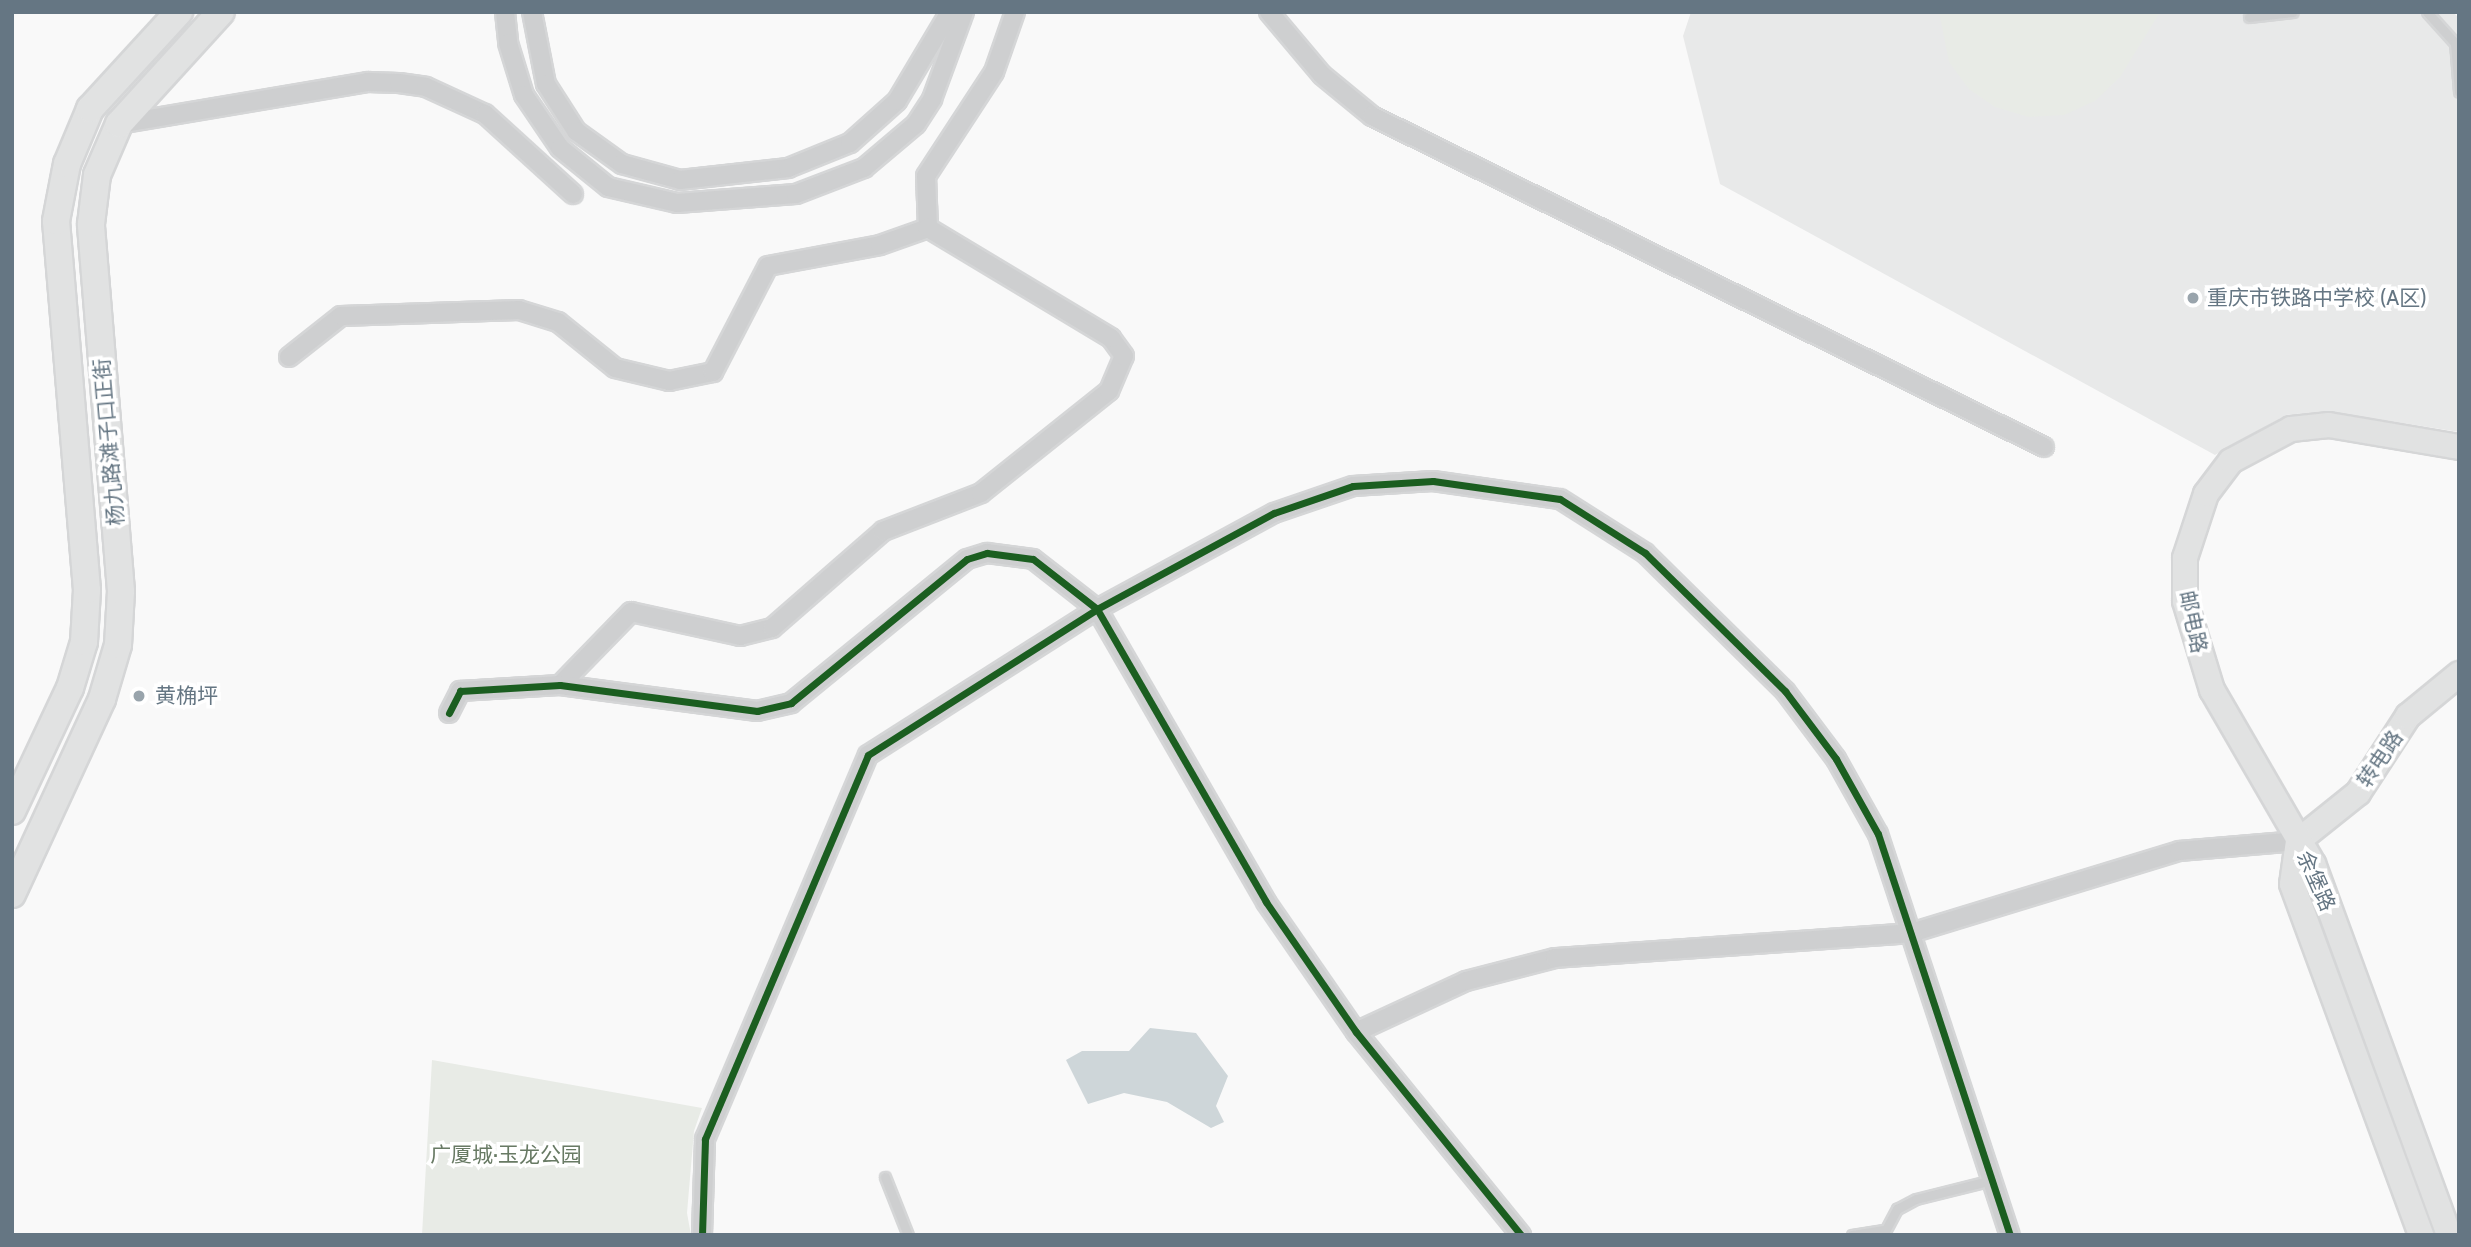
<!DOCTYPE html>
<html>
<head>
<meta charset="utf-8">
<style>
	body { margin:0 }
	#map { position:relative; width:2471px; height:1247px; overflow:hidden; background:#f9f9f9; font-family:Cabin,"Noto Sans SC",sans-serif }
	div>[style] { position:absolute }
	.built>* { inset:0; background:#e8e9e9 }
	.green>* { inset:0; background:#e8ebe6 }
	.water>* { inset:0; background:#ced6d9 }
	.roads { filter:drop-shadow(2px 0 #d5d6d7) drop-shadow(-2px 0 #d5d6d7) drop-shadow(0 2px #d5d6d7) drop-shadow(0 -2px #d5d6d7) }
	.lane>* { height:9px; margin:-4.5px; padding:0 4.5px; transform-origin:4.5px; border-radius:4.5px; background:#cecfd0 }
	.street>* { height:18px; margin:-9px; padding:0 9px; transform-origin:9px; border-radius:9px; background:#cecfd0 }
	.secondary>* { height:24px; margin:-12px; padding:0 12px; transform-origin:12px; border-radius:12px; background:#e1e2e2 }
	.primary>* { height:26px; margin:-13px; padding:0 13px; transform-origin:13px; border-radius:13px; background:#e1e2e2 }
	.cycleway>* { height:7px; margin:-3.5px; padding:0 3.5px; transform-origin:3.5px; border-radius:3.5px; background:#1b5e20 }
	.dots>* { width:19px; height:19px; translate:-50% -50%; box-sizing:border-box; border:4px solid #fff; border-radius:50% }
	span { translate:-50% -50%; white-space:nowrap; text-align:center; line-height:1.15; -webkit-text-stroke:7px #fff; paint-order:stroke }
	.poi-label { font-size:21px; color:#657683 }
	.left { translate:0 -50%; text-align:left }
	.street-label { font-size:21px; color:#657683 }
	.park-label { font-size:21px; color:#687a64 }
	.frame { position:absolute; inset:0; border:14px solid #657683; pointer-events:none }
</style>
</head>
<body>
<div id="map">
	<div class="built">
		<i style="clip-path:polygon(1691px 12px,2453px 12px,2459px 18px,2459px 432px,2327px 411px,2286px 415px,2215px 455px,1720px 184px,1683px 36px)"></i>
	</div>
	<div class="green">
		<i style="clip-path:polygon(1939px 12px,2160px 12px,2120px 77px,2095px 101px,2064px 115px,2029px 117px,1995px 107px,1969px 89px,1949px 62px)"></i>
		<i style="clip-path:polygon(432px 1060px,702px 1108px,694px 1131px,687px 1213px,691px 1235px,422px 1235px)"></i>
	</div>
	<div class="water">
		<i style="clip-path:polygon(1150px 1028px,1196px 1033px,1228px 1076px,1216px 1106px,1224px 1122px,1211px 1128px,1167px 1102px,1124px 1093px,1088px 1104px,1066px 1060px,1082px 1051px,1129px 1051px)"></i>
	</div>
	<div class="roads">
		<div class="lane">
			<i style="left:2427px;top:12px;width:42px;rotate:47.9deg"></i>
			<i style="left:2455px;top:43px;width:49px;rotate:85.3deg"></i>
			<i style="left:2249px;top:17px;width:44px;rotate:-6.5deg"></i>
			<i style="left:885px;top:1177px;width:62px;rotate:68.4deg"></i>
			<i style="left:1852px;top:1235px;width:32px;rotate:-9deg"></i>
			<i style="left:1883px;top:1235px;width:30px;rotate:-62deg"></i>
			<i style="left:1897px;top:1209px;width:21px;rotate:-28deg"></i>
			<i style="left:1916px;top:1199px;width:78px;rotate:-14deg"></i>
		</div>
		<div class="street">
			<i style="left:505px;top:12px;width:31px;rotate:84deg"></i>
			<i style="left:508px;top:43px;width:54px;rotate:72.9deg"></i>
			<i style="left:524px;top:95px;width:64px;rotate:55.8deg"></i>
			<i style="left:560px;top:148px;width:62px;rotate:39.1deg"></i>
			<i style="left:608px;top:187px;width:71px;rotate:13.1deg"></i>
			<i style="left:677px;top:203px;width:119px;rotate:-4.3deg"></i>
			<i style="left:796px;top:194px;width:73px;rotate:-20.9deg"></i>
			<i style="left:864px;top:168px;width:68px;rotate:-40.2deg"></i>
			<i style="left:916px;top:124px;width:30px;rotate:-57deg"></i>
			<i style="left:932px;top:99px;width:93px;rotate:-69.8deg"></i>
			<i style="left:532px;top:12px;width:73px;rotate:79deg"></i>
			<i style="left:546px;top:84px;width:56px;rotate:57.4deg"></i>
			<i style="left:576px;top:131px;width:57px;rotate:35.7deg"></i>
			<i style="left:622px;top:164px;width:60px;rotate:15.4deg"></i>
			<i style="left:680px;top:180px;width:109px;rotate:-6.3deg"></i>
			<i style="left:788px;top:168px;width:67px;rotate:-22deg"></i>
			<i style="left:850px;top:143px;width:63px;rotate:-41.8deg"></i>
			<i style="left:897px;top:101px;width:104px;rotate:-59.2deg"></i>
			<i style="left:1269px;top:12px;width:82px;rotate:49.9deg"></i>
			<i style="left:1322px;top:75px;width:65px;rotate:39.4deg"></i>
			<i style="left:1372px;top:116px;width:749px;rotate:26.22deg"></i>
			<i style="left:119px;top:124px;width:253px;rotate:-9.6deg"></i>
			<i style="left:368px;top:82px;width:31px;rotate:2deg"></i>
			<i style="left:399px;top:83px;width:27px;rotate:8deg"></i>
			<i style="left:426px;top:87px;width:65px;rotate:24.6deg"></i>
			<i style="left:485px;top:114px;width:119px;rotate:42.3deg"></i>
			<i style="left:928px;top:228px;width:52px;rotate:-92.2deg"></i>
			<i style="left:926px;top:176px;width:124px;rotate:-56.8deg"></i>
			<i style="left:994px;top:72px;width:64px;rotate:-70.7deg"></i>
			<i style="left:289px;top:357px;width:66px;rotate:-38.3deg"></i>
			<i style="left:341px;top:316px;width:178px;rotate:-1.9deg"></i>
			<i style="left:519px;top:310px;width:41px;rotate:17.1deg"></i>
			<i style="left:558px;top:322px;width:73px;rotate:38.9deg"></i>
			<i style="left:615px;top:368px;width:56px;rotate:13.5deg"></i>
			<i style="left:669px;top:381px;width:45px;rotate:-11.6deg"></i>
			<i style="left:713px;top:372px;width:119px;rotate:-62.6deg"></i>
			<i style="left:768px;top:266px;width:114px;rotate:-10.6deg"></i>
			<i style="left:880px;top:245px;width:51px;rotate:-19.5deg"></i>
			<i style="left:560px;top:685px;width:102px;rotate:-45.8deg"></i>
			<i style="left:631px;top:612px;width:112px;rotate:12.4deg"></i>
			<i style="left:740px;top:636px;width:33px;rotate:-14deg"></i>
			<i style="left:772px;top:628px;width:147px;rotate:-41.1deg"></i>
			<i style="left:883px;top:531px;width:105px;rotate:-21.2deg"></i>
			<i style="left:981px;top:493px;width:164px;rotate:-38.6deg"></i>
			<i style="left:1109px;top:391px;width:38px;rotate:-67deg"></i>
			<i style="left:1124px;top:356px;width:22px;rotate:-126deg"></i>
			<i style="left:1111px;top:338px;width:214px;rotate:-149deg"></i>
			<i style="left:449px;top:713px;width:25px;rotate:-63deg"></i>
			<i style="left:460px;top:691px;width:100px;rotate:-3.4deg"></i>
			<i style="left:560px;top:685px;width:199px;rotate:7.5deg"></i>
			<i style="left:757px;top:711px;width:35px;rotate:-13deg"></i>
			<i style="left:791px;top:703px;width:227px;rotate:-39.3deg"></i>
			<i style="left:967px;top:559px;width:21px;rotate:-17deg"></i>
			<i style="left:987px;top:553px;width:46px;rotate:7.4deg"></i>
			<i style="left:1033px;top:559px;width:81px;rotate:38deg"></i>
			<i style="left:1097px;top:609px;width:338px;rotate:60deg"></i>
			<i style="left:1266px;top:902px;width:158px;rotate:55.3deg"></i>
			<i style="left:1356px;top:1032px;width:262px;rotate:50.9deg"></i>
			<i style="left:1356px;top:1032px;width:121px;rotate:-24.9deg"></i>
			<i style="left:1466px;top:981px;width:92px;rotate:-14.5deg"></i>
			<i style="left:1555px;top:958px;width:357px;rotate:-4deg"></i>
			<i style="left:1911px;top:933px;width:280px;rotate:-17deg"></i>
			<i style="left:2179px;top:851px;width:119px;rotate:-4.8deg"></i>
			<i style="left:702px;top:1235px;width:96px;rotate:-88.2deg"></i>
			<i style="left:705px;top:1139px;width:417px;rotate:-67deg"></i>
			<i style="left:868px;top:755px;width:272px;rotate:-32.5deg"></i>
			<i style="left:1097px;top:609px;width:201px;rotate:-28.5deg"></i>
			<i style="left:1274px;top:513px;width:83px;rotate:-18.9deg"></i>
			<i style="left:1353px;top:486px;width:80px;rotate:-3.6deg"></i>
			<i style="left:1433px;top:481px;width:128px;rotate:8.1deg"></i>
			<i style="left:1560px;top:499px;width:101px;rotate:32.4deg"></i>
			<i style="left:1645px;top:553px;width:197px;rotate:44.6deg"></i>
			<i style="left:1785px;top:691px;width:85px;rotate:53.1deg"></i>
			<i style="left:1836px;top:759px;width:86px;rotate:60.8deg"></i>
			<i style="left:1878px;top:834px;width:422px;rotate:71.8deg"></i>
		</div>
		<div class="secondary">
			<i style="left:2298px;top:841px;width:43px;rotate:97.9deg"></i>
			<i style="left:2292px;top:884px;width:374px;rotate:69.8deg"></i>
			<i style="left:2298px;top:841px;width:77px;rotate:-38.7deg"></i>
			<i style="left:2358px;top:793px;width:92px;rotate:-57deg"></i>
			<i style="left:2408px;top:716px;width:66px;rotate:-39.5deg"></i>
			<i style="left:2449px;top:1235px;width:395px;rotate:-110.1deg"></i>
			<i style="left:2313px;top:864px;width:201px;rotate:-120.1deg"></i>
			<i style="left:2212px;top:690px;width:93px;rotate:-106.9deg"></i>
			<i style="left:2185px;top:601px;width:43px;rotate:-90deg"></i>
			<i style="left:2185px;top:558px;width:67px;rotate:-71.8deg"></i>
			<i style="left:2206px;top:494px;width:41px;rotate:-52.9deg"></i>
			<i style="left:2231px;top:461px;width:68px;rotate:-28.1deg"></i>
			<i style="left:2291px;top:429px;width:38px;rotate:-6deg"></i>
			<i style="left:2329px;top:425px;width:132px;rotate:9.6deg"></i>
		</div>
		<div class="primary">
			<i style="left:12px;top:811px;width:136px;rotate:-64.8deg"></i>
			<i style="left:70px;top:688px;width:48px;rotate:-73.1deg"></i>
			<i style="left:84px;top:642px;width:52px;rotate:-86.7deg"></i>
			<i style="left:87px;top:590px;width:370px;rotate:-94.8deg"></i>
			<i style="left:56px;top:221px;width:58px;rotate:-79.1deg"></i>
			<i style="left:67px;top:164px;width:60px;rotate:-67.3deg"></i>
			<i style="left:90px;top:109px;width:132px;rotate:-47.5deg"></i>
			<i style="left:12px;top:894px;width:215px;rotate:-65.2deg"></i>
			<i style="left:102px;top:699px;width:56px;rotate:-73.5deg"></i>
			<i style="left:118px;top:645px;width:54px;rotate:-86.8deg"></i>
			<i style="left:121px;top:591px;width:368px;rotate:-94.7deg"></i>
			<i style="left:91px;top:224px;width:49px;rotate:-83deg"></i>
			<i style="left:97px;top:175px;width:56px;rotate:-66.7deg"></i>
			<i style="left:119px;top:124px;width:151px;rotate:-47.7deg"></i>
		</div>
	</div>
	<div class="cycleway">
		<i style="left:449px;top:713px;width:25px;rotate:-63deg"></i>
		<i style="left:460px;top:691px;width:100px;rotate:-3.4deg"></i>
		<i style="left:560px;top:685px;width:199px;rotate:7.5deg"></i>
		<i style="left:757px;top:711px;width:35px;rotate:-13deg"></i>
		<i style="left:791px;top:703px;width:227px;rotate:-39.3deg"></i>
		<i style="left:967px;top:559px;width:21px;rotate:-17deg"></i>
		<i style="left:987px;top:553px;width:46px;rotate:7.4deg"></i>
		<i style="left:1033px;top:559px;width:81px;rotate:38deg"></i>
		<i style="left:1097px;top:609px;width:338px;rotate:60deg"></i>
		<i style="left:1266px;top:902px;width:158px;rotate:55.3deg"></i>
		<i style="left:1356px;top:1032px;width:262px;rotate:50.9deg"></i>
		<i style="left:702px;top:1235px;width:96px;rotate:-88.2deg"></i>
		<i style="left:705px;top:1139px;width:417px;rotate:-67deg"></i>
		<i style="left:868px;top:755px;width:272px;rotate:-32.5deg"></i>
		<i style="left:1097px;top:609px;width:201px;rotate:-28.5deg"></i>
		<i style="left:1274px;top:513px;width:83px;rotate:-18.9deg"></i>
		<i style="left:1353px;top:486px;width:80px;rotate:-3.6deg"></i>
		<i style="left:1433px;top:481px;width:128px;rotate:8.1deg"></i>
		<i style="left:1560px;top:499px;width:101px;rotate:32.4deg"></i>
		<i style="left:1645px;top:553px;width:197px;rotate:44.6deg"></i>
		<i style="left:1785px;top:691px;width:85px;rotate:53.1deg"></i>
		<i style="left:1836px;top:759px;width:86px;rotate:60.8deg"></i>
		<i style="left:1878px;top:834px;width:422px;rotate:71.8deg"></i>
	</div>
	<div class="dots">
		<i style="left:2193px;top:298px;background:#99a4ac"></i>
		<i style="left:139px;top:696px;background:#99a4ac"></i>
	</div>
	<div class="poi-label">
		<span class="left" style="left:2207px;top:298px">重庆市铁路中学校 (A区)</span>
		<span class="left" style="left:155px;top:696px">黄桷坪</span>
	</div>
	<div class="street-label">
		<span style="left:109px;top:442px;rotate:-95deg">杨九路滩子口正街</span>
		<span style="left:2193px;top:622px;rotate:78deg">邮电路</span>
		<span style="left:2380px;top:759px;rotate:-56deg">转电路</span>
		<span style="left:2316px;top:881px;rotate:66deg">余堡路</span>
	</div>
	<div class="park-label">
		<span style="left:506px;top:1155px">广厦城·玉龙公园</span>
	</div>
	<div class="frame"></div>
</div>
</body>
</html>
